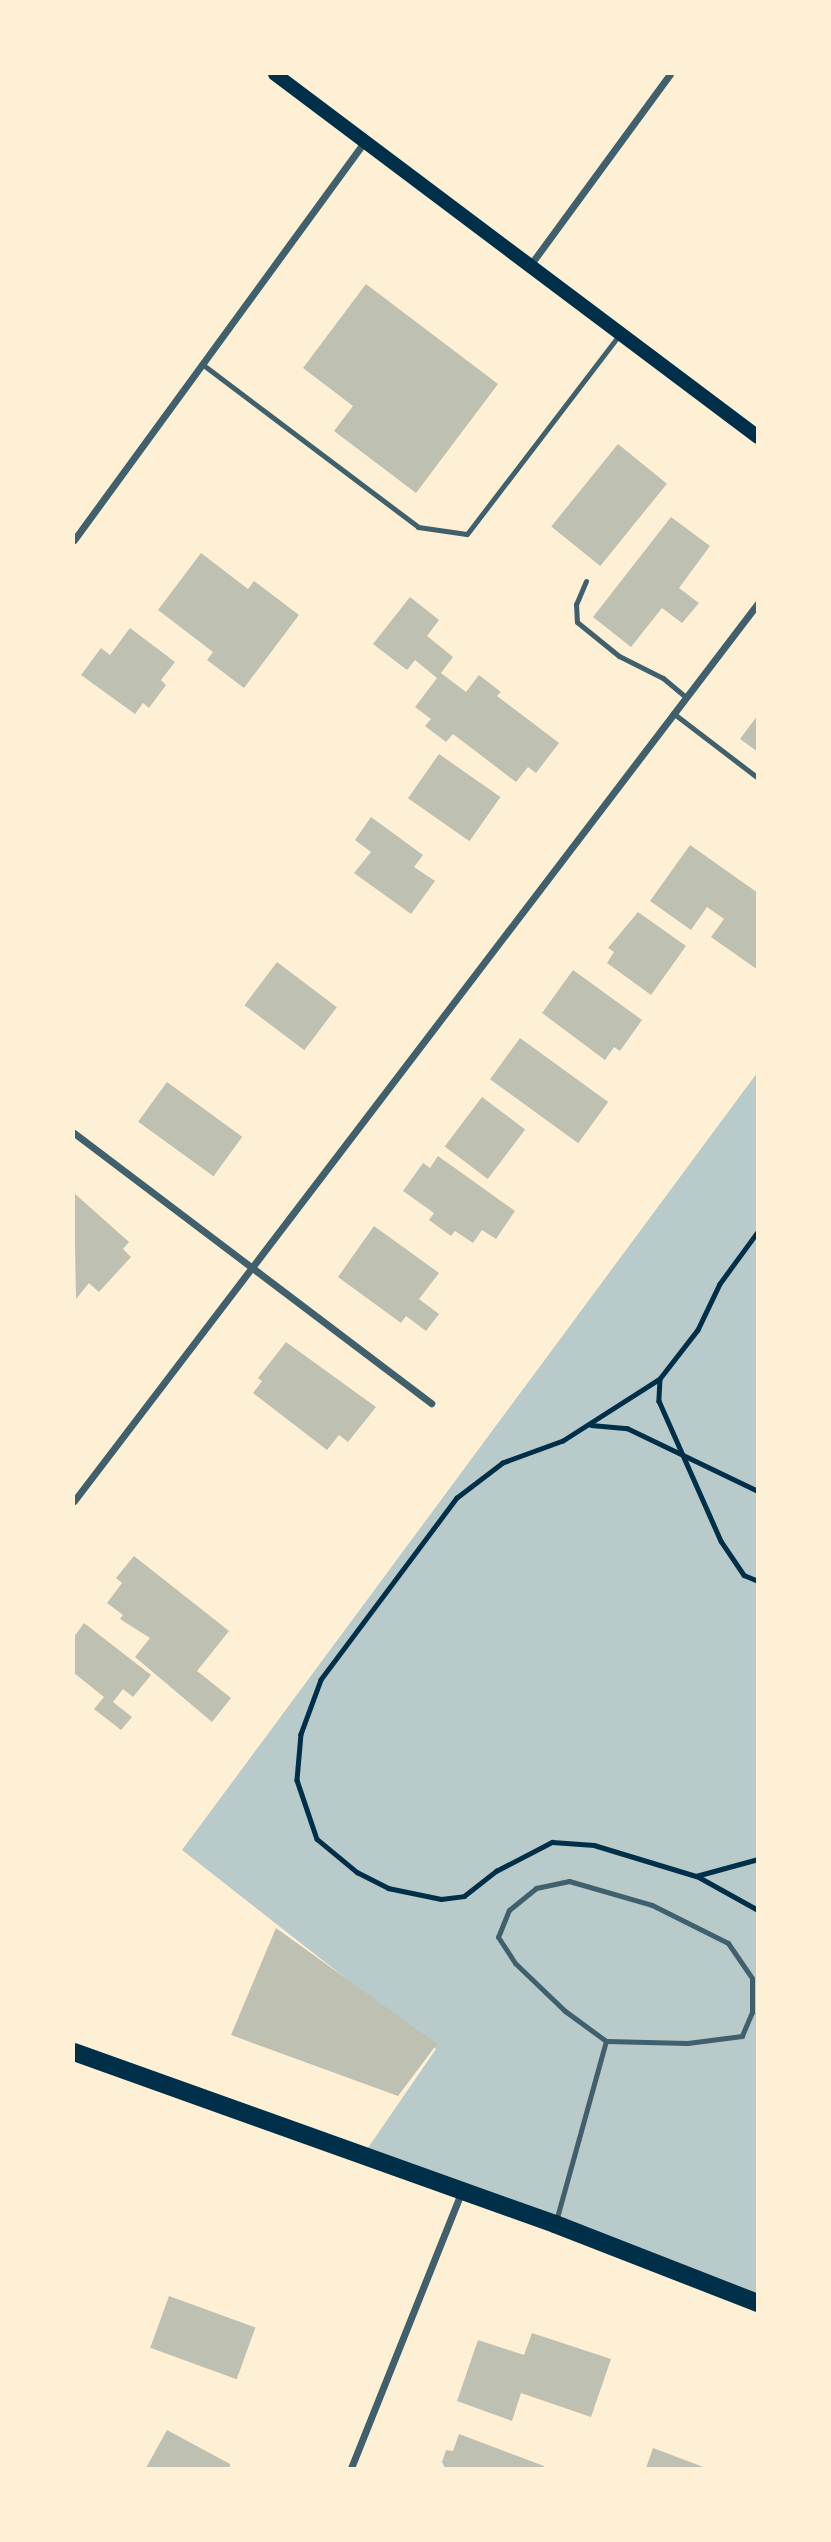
<!DOCTYPE html>
<html>
<head>
<meta charset="utf-8">
<style>
	body { margin:0 }
	#map { position:relative; width:831px; height:2542px; overflow:hidden; background:#fdf0d5; font-family:"Noto Sans",sans-serif }
	div>[style] { position:absolute }
	.green>* { inset:0; background:#b9caca }
	.building>* { inset:0; background:#bec0b2; transform-origin:0 0 }
	.path>* { height:4.5px; margin:-2.25px; padding:0 2.25px; transform-origin:2.25px; border-radius:2.25px; background:#003049 }
	.service>* { height:5px; margin:-2.5px; padding:0 2.5px; transform-origin:2.5px; border-radius:2.5px; background:#3f606c }
	.minor>* { height:7px; margin:-3.5px; padding:0 3.5px; transform-origin:3.5px; border-radius:3.5px; background:#3f606c }
	.secondary>* { height:14px; margin:-7px; padding:0 7px; transform-origin:7px; border-radius:7px; background:#003049 }
	.primary>* { height:18px; margin:-9px; padding:0 9px; transform-origin:9px; border-radius:9px; background:#003049 }
	span { translate:-50% -50%; white-space:nowrap; text-align:center; line-height:1.15; -webkit-text-stroke:7px #fdf0d5; paint-order:stroke }
	.frame { position:absolute; inset:0; border:75px solid #fdf0d5; pointer-events:none }
</style>
</head>
<body>
<div id="map">
	<div class="green">
		<i style="clip-path:polygon(757px 1073px,757px 2303px,363px 2155px,436px 2049px,182px 1850px)"></i>
	</div>
	<div class="building">
		<i style="clip-path:polygon(366px 284px,498px 384px,416px 493px,334px 431px,353px 406px,303px 368px)"></i>
		<i style="left:618px;top:444px;width:63px;height:106px;rotate:39deg"></i>
		<i style="clip-path:polygon(671px 517px,710px 546px,679px 588px,699px 603px,682px 623px,662px 608px,631px 647px,593px 617px)"></i>
		<i style="clip-path:polygon(201px 553px,248px 589px,254px 581px,299px 615px,244px 688px,207px 660px,213px 652px,158px 610px)"></i>
		<i style="clip-path:polygon(410px 597px,439px 620px,427px 636px,453px 657px,441px 673px,466px 692px,479px 675px,501px 692px,497px 696px,559px 743px,536px 773px,528px 767px,516px 782px,453px 734px,446px 742px,425px 726px,431px 719px,415px 707px,437px 678px,415px 660px,407px 670px,373px 644px)"></i>
		<i style="clip-path:polygon(130px 628px,175px 662px,161px 680px,166px 685px,149px 708px,143px 703px,135px 714px,81px 675px,101px 648px,110px 655px)"></i>
		<i style="clip-path:polygon(758px 715px,758px 752px,740px 739px)"></i>
		<i style="left:439px;top:754px;width:75px;height:54px;rotate:35deg"></i>
		<i style="clip-path:polygon(371px 817px,423px 855px,414px 867px,435px 881px,411px 914px,354px 873px,371px 852px,355px 840px)"></i>
		<i style="clip-path:polygon(690px 845px,758px 893px,758px 970px,711px 937px,724px 919px,707px 907px,691px 930px,650px 901px)"></i>
		<i style="clip-path:polygon(638px 912px,686px 946px,651px 995px,607px 963px,614px 952px,608px 948px)"></i>
		<i style="left:277px;top:962px;width:75px;height:54px;rotate:37deg"></i>
		<i style="clip-path:polygon(573px 970px,642px 1020px,620px 1051px,614px 1047px,605px 1060px,542px 1013px)"></i>
		<i style="left:520px;top:1038px;width:109px;height:51px;rotate:36deg"></i>
		<i style="left:167px;top:1082px;width:93px;height:49px;rotate:36deg"></i>
		<i style="left:482px;top:1097px;width:54px;height:62px;rotate:37deg"></i>
		<i style="clip-path:polygon(438px 1156px,515px 1211px,496px 1239px,482px 1230px,473px 1243px,455px 1231px,451px 1236px,429px 1220px,434px 1213px,403px 1191px,423px 1163px,430px 1168px)"></i>
		<i style="clip-path:polygon(74px 1193px,129px 1242px,123px 1249px,131px 1257px,99px 1292px,89px 1283px,76px 1299px)"></i>
		<i style="clip-path:polygon(374px 1226px,439px 1273px,419px 1299px,439px 1314px,426px 1331px,406px 1316px,401px 1323px,338px 1277px)"></i>
		<i style="clip-path:polygon(286px 1342px,376px 1407px,348px 1442px,339px 1435px,327px 1450px,253px 1393px,262px 1381px,258px 1378px)"></i>
		<i style="clip-path:polygon(134px 1556px,229px 1631px,197px 1671px,231px 1698px,212px 1722px,135px 1657px,150px 1638px,120px 1619px,123px 1615px,107px 1603px,122px 1583px,116px 1578px)"></i>
		<i style="clip-path:polygon(84px 1623px,151px 1675px,133px 1697px,123px 1689px,113px 1702px,132px 1717px,121px 1730px,94px 1709px,104px 1697px,74px 1673px,74px 1637px)"></i>
		<i style="clip-path:polygon(276px 1928px,437px 2044px,398px 2096px,231px 2035px)"></i>
		<i style="left:169px;top:2296px;width:92px;height:55px;rotate:20deg"></i>
		<i style="clip-path:polygon(532px 2333px,611px 2359px,591px 2417px,521px 2393px,512px 2421px,457px 2401px,478px 2340px,524px 2355px)"></i>
		<i style="clip-path:polygon(167px 2430px,230px 2464px,230px 2468px,146px 2468px)"></i>
		<i style="clip-path:polygon(459px 2434px,544px 2466px,543px 2468px,445px 2468px,442px 2462px,446px 2450px,453px 2451px)"></i>
		<i style="clip-path:polygon(653px 2448px,706px 2468px,646px 2468px)"></i>
	</div>
	<div class="path">
		<i style="left:758px;top:1232px;width:64px;rotate:126.2deg"></i>
		<i style="left:720px;top:1284px;width:51px;rotate:115.6deg"></i>
		<i style="left:698px;top:1330px;width:62px;rotate:127.8deg"></i>
		<i style="left:660px;top:1379px;width:22px;rotate:93deg"></i>
		<i style="left:659px;top:1401px;width:153px;rotate:66.1deg"></i>
		<i style="left:721px;top:1541px;width:41px;rotate:55.9deg"></i>
		<i style="left:744px;top:1575px;width:15px;rotate:23deg"></i>
		<i style="left:660px;top:1379px;width:115px;rotate:147.4deg"></i>
		<i style="left:563px;top:1441px;width:64px;rotate:159.9deg"></i>
		<i style="left:503px;top:1463px;width:58px;rotate:142.7deg"></i>
		<i style="left:457px;top:1498px;width:227px;rotate:126.8deg"></i>
		<i style="left:321px;top:1680px;width:58px;rotate:110.3deg"></i>
		<i style="left:301px;top:1734px;width:46px;rotate:95deg"></i>
		<i style="left:297px;top:1780px;width:62px;rotate:71.3deg"></i>
		<i style="left:317px;top:1839px;width:52px;rotate:39.5deg"></i>
		<i style="left:357px;top:1872px;width:35px;rotate:27deg"></i>
		<i style="left:388px;top:1888px;width:54px;rotate:11.7deg"></i>
		<i style="left:441px;top:1899px;width:23px;rotate:-7deg"></i>
		<i style="left:464px;top:1896px;width:41px;rotate:-38deg"></i>
		<i style="left:496px;top:1871px;width:63px;rotate:-27.4deg"></i>
		<i style="left:552px;top:1842px;width:42px;rotate:4.1deg"></i>
		<i style="left:594px;top:1845px;width:107px;rotate:16.9deg"></i>
		<i style="left:696px;top:1876px;width:64px;rotate:-15.3deg"></i>
		<i style="left:591px;top:1425px;width:36px;rotate:5deg"></i>
		<i style="left:627px;top:1428px;width:145px;rotate:25.7deg"></i>
		<i style="left:697px;top:1876px;width:70px;rotate:29.1deg"></i>
	</div>
	<div class="service">
		<i style="left:202px;top:364px;width:271px;rotate:37deg"></i>
		<i style="left:418px;top:527px;width:49px;rotate:8.1deg"></i>
		<i style="left:467px;top:534px;width:252px;rotate:-52.6deg"></i>
		<i style="left:586px;top:581px;width:25px;rotate:113deg"></i>
		<i style="left:576px;top:604px;width:18px;rotate:87deg"></i>
		<i style="left:577px;top:622px;width:54px;rotate:39deg"></i>
		<i style="left:619px;top:656px;width:49px;rotate:26.6deg"></i>
		<i style="left:663px;top:678px;width:30px;rotate:40deg"></i>
		<i style="left:673px;top:713px;width:107px;rotate:37.4deg"></i>
		<i style="left:569px;top:1881px;width:86px;rotate:16.1deg"></i>
		<i style="left:652px;top:1905px;width:85px;rotate:26.6deg"></i>
		<i style="left:728px;top:1943px;width:42px;rotate:55.6deg"></i>
		<i style="left:752px;top:1978px;width:34px;rotate:90deg"></i>
		<i style="left:752px;top:2012px;width:26px;rotate:113deg"></i>
		<i style="left:742px;top:2036px;width:55px;rotate:172.7deg"></i>
		<i style="left:687px;top:2043px;width:81px;rotate:-178.6deg"></i>
		<i style="left:606px;top:2041px;width:51px;rotate:-143.8deg"></i>
		<i style="left:565px;top:2011px;width:69px;rotate:-136.2deg"></i>
		<i style="left:515px;top:1963px;width:31px;rotate:-123deg"></i>
		<i style="left:498px;top:1937px;width:29px;rotate:-68deg"></i>
		<i style="left:509px;top:1910px;width:35px;rotate:-39deg"></i>
		<i style="left:536px;top:1888px;width:34px;rotate:-12deg"></i>
		<i style="left:556px;top:2221px;width:187px;rotate:-74.5deg"></i>
	</div>
	<div class="minor">
		<i style="left:531px;top:264px;width:235px;rotate:-53.8deg"></i>
		<i style="left:74px;top:540px;width:494px;rotate:-53.9deg"></i>
		<i style="left:74px;top:1133px;width:448px;rotate:37.1deg"></i>
		<i style="left:74px;top:1501px;width:1129px;rotate:-52.7deg"></i>
		<i style="left:351px;top:2468px;width:296px;rotate:-68.2deg"></i>
	</div>
	<div class="secondary">
		<i style="left:275px;top:74px;width:604px;rotate:36.93deg"></i>
	</div>
	<div class="primary">
		<i style="left:74px;top:2052px;width:511px;rotate:19.68deg"></i>
		<i style="left:555px;top:2224px;width:218px;rotate:21.3deg"></i>
	</div>
	<div class="frame"></div>
</div>
</body>
</html>
